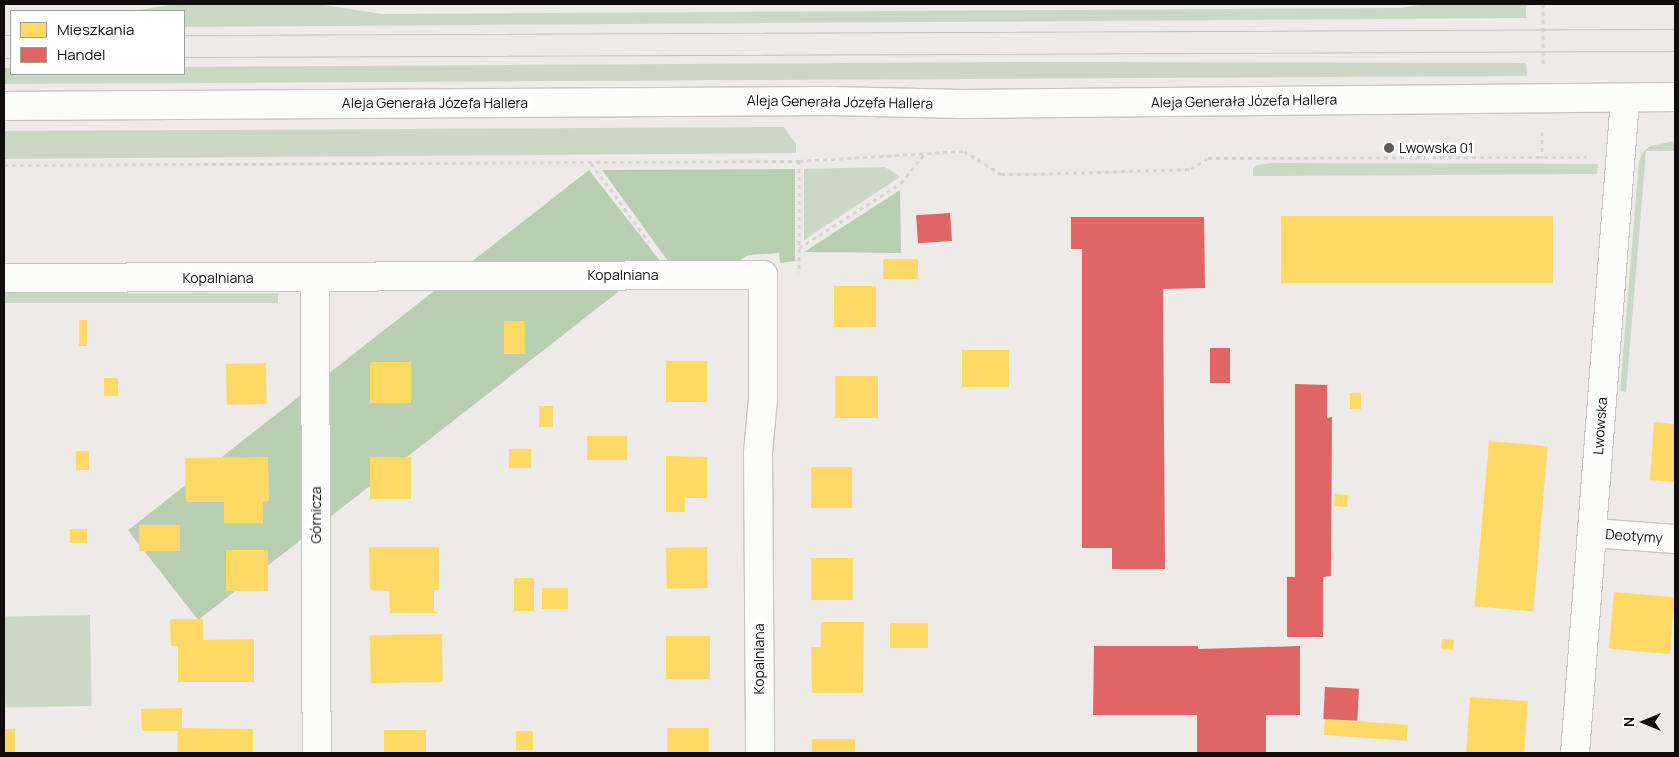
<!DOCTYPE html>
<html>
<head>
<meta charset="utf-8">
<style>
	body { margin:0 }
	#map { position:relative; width:1679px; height:757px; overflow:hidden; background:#eeeae7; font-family:Manrope,sans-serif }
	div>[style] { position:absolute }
	.green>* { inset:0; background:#cbd8c5; transform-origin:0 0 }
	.forest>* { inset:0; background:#b9cdb1; transform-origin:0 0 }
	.homes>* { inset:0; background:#ffd966; transform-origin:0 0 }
	.shops>* { inset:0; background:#e06666; transform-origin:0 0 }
	.path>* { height:3px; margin-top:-1.5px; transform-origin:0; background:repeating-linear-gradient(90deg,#d5d4d3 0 4px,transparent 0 8px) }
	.roads { filter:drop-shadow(1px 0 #cac7c5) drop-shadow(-1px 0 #cac7c5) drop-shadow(0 1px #cac7c5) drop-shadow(0 -1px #cac7c5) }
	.minor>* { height:28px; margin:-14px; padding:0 14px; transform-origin:14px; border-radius:14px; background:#fcfcfb }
	.major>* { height:28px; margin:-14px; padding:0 14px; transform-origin:14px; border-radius:14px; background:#fcfcfb }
	.tram>* { height:1px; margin:-0.5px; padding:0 0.5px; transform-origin:0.5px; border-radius:0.5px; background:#c5c4c3 }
	.dots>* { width:14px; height:14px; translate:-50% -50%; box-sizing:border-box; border:2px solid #fff; border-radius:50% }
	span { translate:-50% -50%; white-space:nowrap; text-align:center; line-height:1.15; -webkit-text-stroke:5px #fff; paint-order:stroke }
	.street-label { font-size:14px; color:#100d0c }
	.poi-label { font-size:14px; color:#100d0c }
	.left { translate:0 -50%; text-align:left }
	.frame { position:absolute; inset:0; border:5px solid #100d0c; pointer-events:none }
	.legend { position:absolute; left:10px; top:10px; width:175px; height:65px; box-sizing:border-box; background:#fff; border:1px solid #9f9e9e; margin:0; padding:6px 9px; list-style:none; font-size:15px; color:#100d0c }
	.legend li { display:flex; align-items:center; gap:10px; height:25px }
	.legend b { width:25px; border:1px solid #9f9e9e }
	.north { position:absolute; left:1619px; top:697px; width:50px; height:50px; -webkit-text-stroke:4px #fff; paint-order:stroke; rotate:270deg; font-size:14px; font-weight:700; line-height:20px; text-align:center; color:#100d0c }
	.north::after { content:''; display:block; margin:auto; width:18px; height:22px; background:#100d0c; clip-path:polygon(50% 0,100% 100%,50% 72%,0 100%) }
</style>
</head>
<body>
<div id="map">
	<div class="green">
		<i style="clip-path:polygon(176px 4px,317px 4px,382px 14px,1401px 8px,1426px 4px,1526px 4px,1526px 18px,184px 27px,184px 11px,133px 11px)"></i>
		<i style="clip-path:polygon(1022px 62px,1526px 63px,1527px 76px,4px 84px,4px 68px,11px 68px,11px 74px,184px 74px,184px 67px)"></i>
		<i style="clip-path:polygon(784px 127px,796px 144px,796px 153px,4px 159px,4px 131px)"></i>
		<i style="clip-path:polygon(1675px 141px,1675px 151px,1646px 151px,1626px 392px,1620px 391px,1639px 161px,1643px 152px,1650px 146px)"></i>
		<i style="clip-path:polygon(1275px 163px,1598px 164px,1597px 174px,1253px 176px,1253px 168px,1256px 165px)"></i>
		<i style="clip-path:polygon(885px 167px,900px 177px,804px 240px,804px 169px)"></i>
		<i style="left:278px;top:293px;width:10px;height:274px;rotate:90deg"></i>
		<i style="left:90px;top:615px;width:91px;height:86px;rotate:89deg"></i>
	</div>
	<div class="forest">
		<i style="clip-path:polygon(795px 169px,795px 261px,780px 263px,779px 253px,749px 255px,738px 261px,668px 261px,602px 170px)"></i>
		<i style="left:589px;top:170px;width:114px;height:585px;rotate:52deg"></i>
		<i style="clip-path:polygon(900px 190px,901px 253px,804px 252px)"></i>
	</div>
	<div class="homes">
		<i style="left:1553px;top:216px;width:67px;height:272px;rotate:90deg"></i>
		<i style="left:883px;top:259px;width:35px;height:20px"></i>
		<i style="left:834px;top:286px;width:42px;height:41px"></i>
		<i style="left:79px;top:320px;width:8px;height:26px"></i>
		<i style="left:504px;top:321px;width:21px;height:33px"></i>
		<i style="left:962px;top:350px;width:47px;height:37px"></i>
		<i style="left:666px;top:361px;width:41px;height:41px"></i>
		<i style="left:370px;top:362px;width:41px;height:41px"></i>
		<i style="left:266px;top:363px;width:41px;height:40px;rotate:89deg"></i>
		<i style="left:835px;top:376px;width:43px;height:42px"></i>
		<i style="left:104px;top:378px;width:14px;height:18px"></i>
		<i style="left:1350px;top:393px;width:11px;height:16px"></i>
		<i style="left:539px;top:406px;width:14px;height:21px"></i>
		<i style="clip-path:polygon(1654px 422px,1675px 424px,1675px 482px,1650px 480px)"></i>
		<i style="left:627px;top:436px;width:24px;height:40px;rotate:90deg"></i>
		<i style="left:1489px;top:441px;width:59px;height:166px;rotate:5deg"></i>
		<i style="left:531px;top:449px;width:19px;height:22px;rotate:90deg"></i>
		<i style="left:76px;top:451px;width:13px;height:19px"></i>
		<i style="clip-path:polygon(666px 456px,707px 457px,707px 498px,685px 498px,685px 512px,666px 512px)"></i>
		<i style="clip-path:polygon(268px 457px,269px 501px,263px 502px,263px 523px,224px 523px,224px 502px,186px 502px,185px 458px)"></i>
		<i style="left:370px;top:457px;width:41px;height:42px"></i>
		<i style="left:811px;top:467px;width:41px;height:41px"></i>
		<i style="left:1335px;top:494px;width:13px;height:12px;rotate:4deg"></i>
		<i style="left:180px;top:525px;width:26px;height:41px;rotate:90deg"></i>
		<i style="left:70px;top:529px;width:17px;height:14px"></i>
		<i style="clip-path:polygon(369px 547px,439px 547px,439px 590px,434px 590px,434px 611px,439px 613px,390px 613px,389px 591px,370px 590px)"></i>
		<i style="left:707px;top:547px;width:41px;height:41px;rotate:89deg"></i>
		<i style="left:226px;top:550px;width:42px;height:41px"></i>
		<i style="left:811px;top:558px;width:42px;height:42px"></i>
		<i style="left:514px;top:578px;width:20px;height:33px"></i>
		<i style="left:542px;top:588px;width:26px;height:21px"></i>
		<i style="left:1614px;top:592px;width:61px;height:57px;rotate:5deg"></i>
		<i style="clip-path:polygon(170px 619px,203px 619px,203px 640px,254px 639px,254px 682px,178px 682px,178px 646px,171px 646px)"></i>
		<i style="clip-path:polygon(821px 622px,864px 622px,863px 693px,812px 693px,811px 647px,821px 647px)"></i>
		<i style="left:890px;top:623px;width:38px;height:25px"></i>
		<i style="left:442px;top:634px;width:48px;height:72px;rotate:89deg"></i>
		<i style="left:666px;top:636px;width:44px;height:43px"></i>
		<i style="left:1442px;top:639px;width:12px;height:10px;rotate:5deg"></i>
		<i style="left:1470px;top:697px;width:58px;height:56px;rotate:4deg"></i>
		<i style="clip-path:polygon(182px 708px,182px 728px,253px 729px,253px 753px,177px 753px,178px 731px,142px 731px,141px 709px)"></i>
		<i style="left:1325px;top:719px;width:83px;height:16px;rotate:4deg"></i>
		<i style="left:667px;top:728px;width:42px;height:25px"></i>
		<i style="left:4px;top:729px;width:11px;height:24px"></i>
		<i style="left:384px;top:730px;width:42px;height:23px"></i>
		<i style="left:516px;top:731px;width:17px;height:19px"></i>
		<i style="left:812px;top:739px;width:43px;height:14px"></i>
	</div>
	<div class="shops">
		<i style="left:950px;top:213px;width:28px;height:34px;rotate:86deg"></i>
		<i style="clip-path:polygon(1071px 217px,1204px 217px,1205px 288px,1163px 289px,1165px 569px,1112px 569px,1112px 548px,1082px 548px,1082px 249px,1071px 249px)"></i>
		<i style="left:1210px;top:348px;width:20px;height:35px"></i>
		<i style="clip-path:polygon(1295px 384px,1327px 385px,1327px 418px,1332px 417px,1331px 576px,1323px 577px,1323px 637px,1287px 637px,1287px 577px,1295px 577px)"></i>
		<i style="clip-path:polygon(1094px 646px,1198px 646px,1198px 649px,1300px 646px,1300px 715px,1266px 715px,1266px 753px,1197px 753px,1197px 715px,1093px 715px)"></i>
		<i style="left:1325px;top:687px;width:34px;height:32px;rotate:3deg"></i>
	</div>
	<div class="path">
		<i style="left:1543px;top:4px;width:62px;rotate:90deg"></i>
		<i style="left:1542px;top:132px;width:26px;rotate:90deg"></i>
		<i style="left:799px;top:161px;width:112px;rotate:90deg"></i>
		<i style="left:591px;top:163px;width:98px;rotate:53.7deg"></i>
		<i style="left:4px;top:165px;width:795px;rotate:-0.29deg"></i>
		<i style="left:799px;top:161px;width:165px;rotate:-3.5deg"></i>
		<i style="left:964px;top:151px;width:44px;rotate:31.9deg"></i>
		<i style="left:1001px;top:174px;width:32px"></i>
		<i style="left:1033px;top:174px;width:158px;rotate:-1.8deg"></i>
		<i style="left:1191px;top:169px;width:20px;rotate:-33deg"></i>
		<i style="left:1208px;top:158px;width:379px;rotate:-0.2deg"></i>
		<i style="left:799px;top:248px;width:121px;rotate:-32.5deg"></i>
		<i style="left:901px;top:183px;width:40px;rotate:-51deg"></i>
	</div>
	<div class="roads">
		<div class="minor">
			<i style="left:4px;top:278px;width:759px;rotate:-0.23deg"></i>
			<i style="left:763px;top:275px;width:124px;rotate:90deg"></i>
			<i style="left:763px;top:399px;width:54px;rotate:95.3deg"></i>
			<i style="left:758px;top:453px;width:300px;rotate:89.6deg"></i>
			<i style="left:315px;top:278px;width:475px;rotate:89.8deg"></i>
			<i style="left:1593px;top:533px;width:82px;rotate:4.2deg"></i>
			<i style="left:1575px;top:753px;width:657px;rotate:-85.63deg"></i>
		</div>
		<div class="major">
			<i style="left:4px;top:106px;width:826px;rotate:-0.35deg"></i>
			<i style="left:830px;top:101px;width:134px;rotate:1.3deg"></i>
			<i style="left:964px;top:104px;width:711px;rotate:-0.56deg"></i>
		</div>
	</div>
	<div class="tram">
		<i style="left:4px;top:35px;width:7px"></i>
		<i style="left:184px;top:35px;width:1491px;rotate:-0.23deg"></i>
		<i style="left:184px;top:57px;width:1491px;rotate:-0.23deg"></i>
		<i style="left:4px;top:58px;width:7px"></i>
	</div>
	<div class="dots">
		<i style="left:1389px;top:148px;background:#5e5a59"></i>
	</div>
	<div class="street-label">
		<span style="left:1244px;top:101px;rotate:-1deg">Aleja Generała Józefa Hallera</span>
		<span style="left:840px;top:102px;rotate:1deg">Aleja Generała Józefa Hallera</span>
		<span style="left:435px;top:103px">Aleja Generała Józefa Hallera</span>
		<span style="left:623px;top:275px">Kopalniana</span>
		<span style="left:218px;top:278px">Kopalniana</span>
		<span style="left:1600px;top:426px;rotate:-86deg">Lwowska</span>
		<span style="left:316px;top:515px;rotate:-90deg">Górnicza</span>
		<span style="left:1634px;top:536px;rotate:4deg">Deotymy</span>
		<span style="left:759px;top:659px;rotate:-90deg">Kopalniana</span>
	</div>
	<div class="poi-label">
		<span class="left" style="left:1399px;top:148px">Lwowska 01</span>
	</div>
	<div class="frame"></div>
	<ul class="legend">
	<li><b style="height:14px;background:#ffd966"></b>Mieszkania</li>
	<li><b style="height:14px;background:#e06666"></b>Handel</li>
	</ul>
	<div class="north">N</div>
</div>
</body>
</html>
